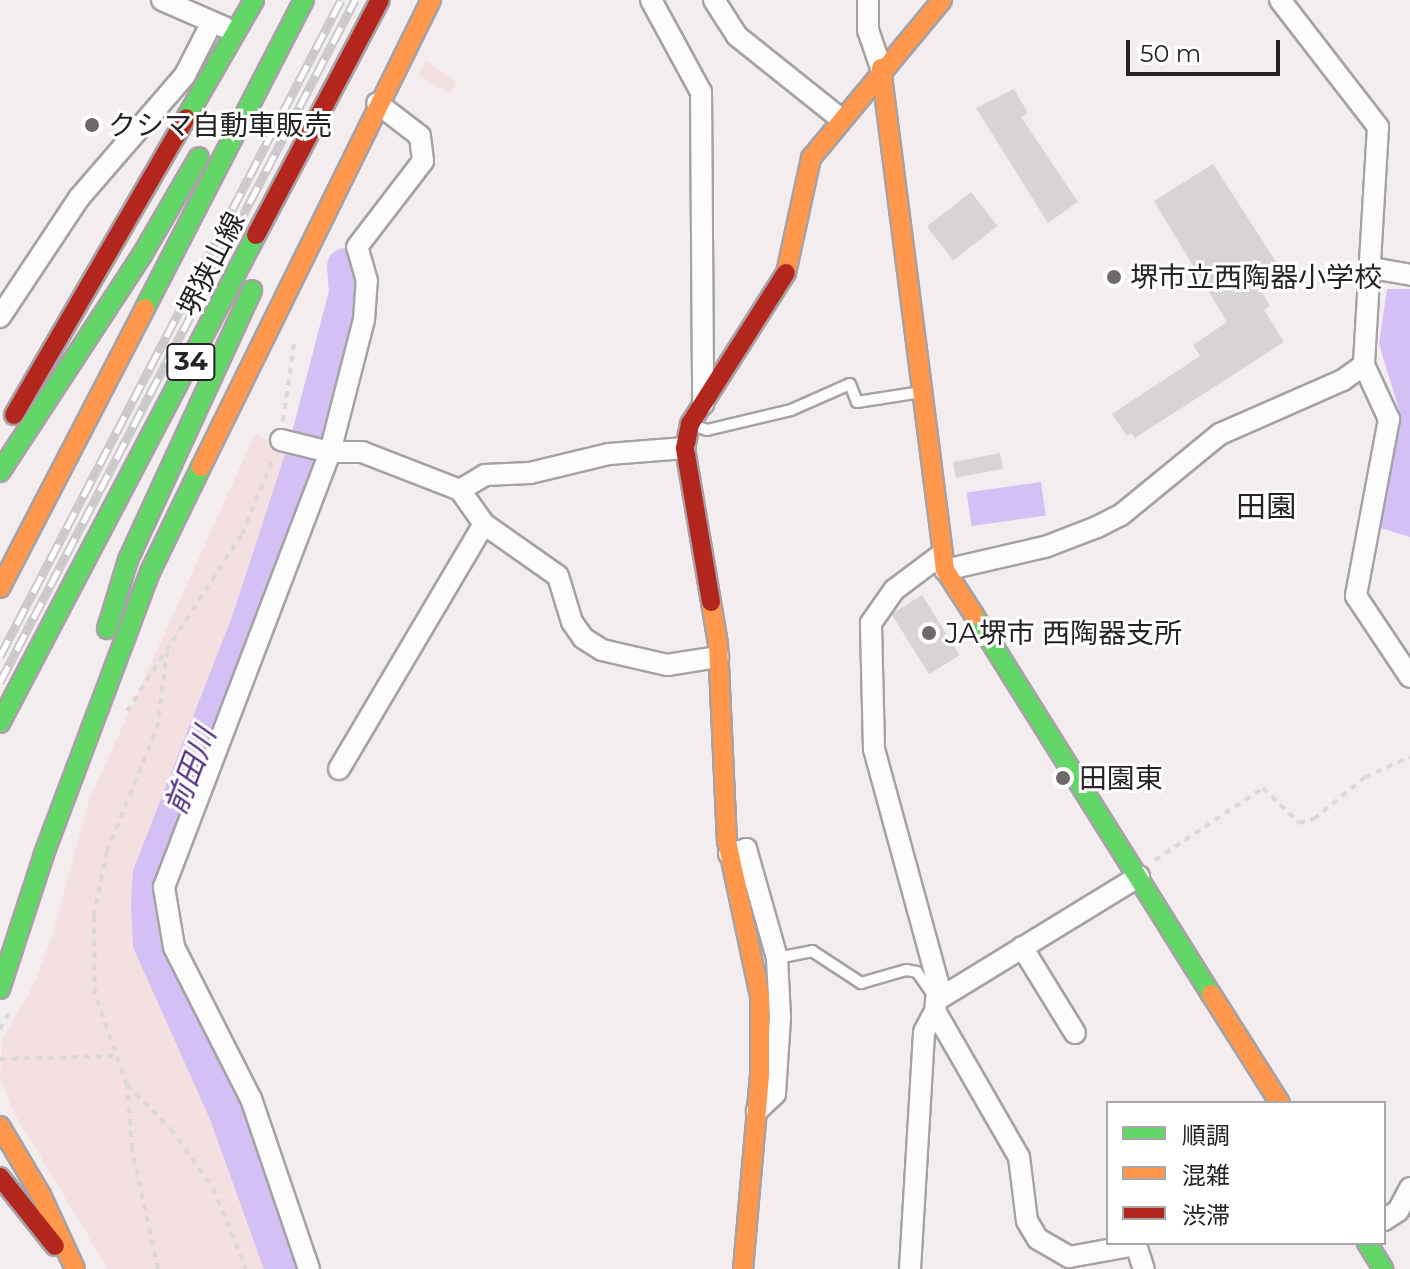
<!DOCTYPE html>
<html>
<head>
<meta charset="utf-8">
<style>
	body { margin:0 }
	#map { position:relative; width:1410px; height:1269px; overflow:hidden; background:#f3edf0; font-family:Montserrat,"Noto Sans JP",sans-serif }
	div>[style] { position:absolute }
	.green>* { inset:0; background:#f4e0e0 }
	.water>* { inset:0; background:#d4c0f4; transform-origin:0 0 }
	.river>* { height:36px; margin:-18px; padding:0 18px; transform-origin:18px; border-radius:18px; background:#d4c0f4 }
	.building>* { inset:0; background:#d8d4d6; transform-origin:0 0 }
	.path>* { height:4px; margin-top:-2px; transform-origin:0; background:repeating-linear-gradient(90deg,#dad8d9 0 6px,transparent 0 12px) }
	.roads { filter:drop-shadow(2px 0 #a6a2a4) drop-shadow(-2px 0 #a6a2a4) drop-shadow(0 2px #a6a2a4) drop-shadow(0 -2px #a6a2a4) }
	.lane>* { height:10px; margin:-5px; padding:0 5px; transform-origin:5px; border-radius:5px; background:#fdfcfd }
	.street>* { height:20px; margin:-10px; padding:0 10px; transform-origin:10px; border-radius:10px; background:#fdfcfd }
	.fast>* { height:18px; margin:-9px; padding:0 9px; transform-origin:9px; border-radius:9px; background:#63d668 }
	.slow>* { height:18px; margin:-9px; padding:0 9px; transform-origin:9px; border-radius:9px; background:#ff974d }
	.jam>* { height:18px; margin:-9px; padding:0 9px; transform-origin:9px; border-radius:9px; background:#b3261e }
	.rail>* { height:9px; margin-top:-4.5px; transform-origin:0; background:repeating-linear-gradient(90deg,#fff 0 18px,#cac8ca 0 36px); box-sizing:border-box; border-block:2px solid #cac8ca }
	.dots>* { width:22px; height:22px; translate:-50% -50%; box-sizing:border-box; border:4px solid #fff; border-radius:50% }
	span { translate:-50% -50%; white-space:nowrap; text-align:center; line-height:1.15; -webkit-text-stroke:6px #fff; paint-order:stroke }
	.shield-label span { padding:2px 6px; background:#fff; border:2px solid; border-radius:6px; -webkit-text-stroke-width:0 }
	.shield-label { font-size:26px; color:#262225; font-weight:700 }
	.poi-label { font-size:28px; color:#262225 }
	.left { translate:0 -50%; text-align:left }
	.street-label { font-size:28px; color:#262225 }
	.neighbourhood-label { font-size:30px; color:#262225 }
	.water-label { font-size:30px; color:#532e82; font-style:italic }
	.legend { position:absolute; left:1106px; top:1101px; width:280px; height:144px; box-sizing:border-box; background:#fff; border:2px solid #a8a7a8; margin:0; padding:10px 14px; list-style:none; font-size:24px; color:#262225 }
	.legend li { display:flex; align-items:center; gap:16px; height:40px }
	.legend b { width:40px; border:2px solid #a8a7a8 }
	.scale { position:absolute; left:1126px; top:40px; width:154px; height:36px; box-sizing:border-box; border:4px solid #262225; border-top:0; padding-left:10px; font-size:24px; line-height:28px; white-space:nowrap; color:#262225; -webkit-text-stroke:6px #fff; paint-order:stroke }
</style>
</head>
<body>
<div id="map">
	<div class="green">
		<i style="clip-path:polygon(426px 60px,457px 82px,450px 94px,418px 75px)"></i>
		<i style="clip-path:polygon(255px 434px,297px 453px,136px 882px,144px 955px,214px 1104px,275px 1269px,108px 1269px,13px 1111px,0 1078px,2px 1041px,35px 982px,53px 933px,89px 800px)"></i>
	</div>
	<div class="water">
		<i style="clip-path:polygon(1387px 289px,1410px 289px,1410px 537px,1377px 527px,1399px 410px,1379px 344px)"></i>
		<i style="left:1041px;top:482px;width:34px;height:75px;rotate:82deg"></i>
	</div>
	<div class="river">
		<i style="left:283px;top:1269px;width:168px;rotate:-109.8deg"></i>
		<i style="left:226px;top:1111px;width:184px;rotate:-114.1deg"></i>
		<i style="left:151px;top:943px;width:36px;rotate:-93deg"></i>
		<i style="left:149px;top:907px;width:33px;rotate:-87deg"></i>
		<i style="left:151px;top:874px;width:273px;rotate:-68.7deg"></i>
		<i style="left:250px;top:620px;width:194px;rotate:-72deg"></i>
		<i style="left:310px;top:435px;width:147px;rotate:-75.4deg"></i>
		<i style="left:347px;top:293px;width:27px;rotate:-94deg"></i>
	</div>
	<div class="building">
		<i style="clip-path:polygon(1014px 89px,1028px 113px,1021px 117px,1078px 202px,1048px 223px,976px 108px)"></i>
		<i style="clip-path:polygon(1213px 164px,1282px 271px,1258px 286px,1270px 306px,1264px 310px,1284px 342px,1135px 438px,1131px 433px,1127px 436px,1112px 414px,1200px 356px,1193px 345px,1227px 322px,1154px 201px)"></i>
		<i style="left:971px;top:192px;width:43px;height:56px;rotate:52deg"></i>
		<i style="left:1000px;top:453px;width:16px;height:48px;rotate:79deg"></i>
		<i style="left:922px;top:595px;width:71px;height:36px;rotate:58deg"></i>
	</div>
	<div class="path">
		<i style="left:283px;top:421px;width:79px;rotate:-82deg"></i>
		<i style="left:127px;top:711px;width:211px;rotate:-57deg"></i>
		<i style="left:242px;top:534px;width:84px;rotate:-67.7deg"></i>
		<i style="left:1155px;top:860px;width:130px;rotate:-33.7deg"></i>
		<i style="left:1263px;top:788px;width:50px;rotate:44.2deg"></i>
		<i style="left:1299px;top:823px;width:16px;rotate:-15deg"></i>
		<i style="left:1314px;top:819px;width:66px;rotate:-39.5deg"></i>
		<i style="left:1365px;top:777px;width:49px;rotate:-24deg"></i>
		<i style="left:0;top:1029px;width:21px;rotate:-61deg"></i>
		<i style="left:0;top:1059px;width:117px;rotate:-1.5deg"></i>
		<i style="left:127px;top:1085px;width:62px;rotate:45deg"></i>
		<i style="left:171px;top:1129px;width:72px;rotate:54.6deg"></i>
		<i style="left:213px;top:1188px;width:87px;rotate:67.8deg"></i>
		<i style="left:158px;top:1269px;width:123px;rotate:-102.2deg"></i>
		<i style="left:132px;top:1149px;width:64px;rotate:-94.5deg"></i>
		<i style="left:127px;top:1085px;width:96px;rotate:-109.4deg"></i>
		<i style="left:95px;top:994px;width:78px;rotate:-90.7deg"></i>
		<i style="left:94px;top:916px;width:66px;rotate:-78.7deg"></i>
		<i style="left:107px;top:851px;width:133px;rotate:-67.9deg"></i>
		<i style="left:157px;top:728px;width:76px;rotate:-82.4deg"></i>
	</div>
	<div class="roads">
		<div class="lane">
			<i style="left:695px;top:426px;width:13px;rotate:18deg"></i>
			<i style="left:707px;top:430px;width:86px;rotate:-13.4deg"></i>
			<i style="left:791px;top:410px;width:64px;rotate:-23.8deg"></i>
			<i style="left:850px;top:384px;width:19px;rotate:69deg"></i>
			<i style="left:857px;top:402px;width:65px;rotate:-8.9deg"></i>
			<i style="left:777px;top:958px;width:36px;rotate:-11deg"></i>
			<i style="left:812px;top:951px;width:59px;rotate:33.1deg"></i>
			<i style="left:861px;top:983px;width:47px;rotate:-16.1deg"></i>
			<i style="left:906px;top:970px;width:11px;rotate:10deg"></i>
			<i style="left:917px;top:972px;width:32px;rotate:55deg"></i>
		</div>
		<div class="street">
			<i style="left:162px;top:0;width:68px;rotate:23.5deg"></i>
			<i style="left:651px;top:0;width:105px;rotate:61.5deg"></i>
			<i style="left:701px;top:92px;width:312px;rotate:89.6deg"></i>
			<i style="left:714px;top:0;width:43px;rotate:57.4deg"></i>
			<i style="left:737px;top:36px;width:133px;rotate:38.6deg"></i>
			<i style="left:868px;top:0;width:30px;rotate:90deg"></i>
			<i style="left:868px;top:30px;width:40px;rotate:71.1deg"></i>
			<i style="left:1280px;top:0;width:160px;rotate:52.3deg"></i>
			<i style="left:1378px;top:127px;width:238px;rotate:93.4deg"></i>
			<i style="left:1364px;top:365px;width:60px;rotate:65.2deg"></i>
			<i style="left:1389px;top:419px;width:180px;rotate:100.6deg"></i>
			<i style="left:1356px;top:596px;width:97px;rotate:56.3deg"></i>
			<i style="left:1372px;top:268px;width:39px;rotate:10deg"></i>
			<i style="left:0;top:317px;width:143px;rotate:-56.4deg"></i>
			<i style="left:79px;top:198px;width:162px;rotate:-49.2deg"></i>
			<i style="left:185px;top:75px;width:59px;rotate:-63deg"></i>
			<i style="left:281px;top:440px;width:50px;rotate:13.8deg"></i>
			<i style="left:330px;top:452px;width:32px"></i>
			<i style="left:362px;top:452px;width:105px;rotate:21.2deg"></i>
			<i style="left:460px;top:490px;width:42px;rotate:54.8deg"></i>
			<i style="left:484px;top:524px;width:90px;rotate:35.1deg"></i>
			<i style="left:558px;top:576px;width:48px;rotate:73.1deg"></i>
			<i style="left:572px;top:622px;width:19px;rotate:55deg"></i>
			<i style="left:583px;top:638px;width:22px;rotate:32deg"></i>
			<i style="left:602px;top:650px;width:67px;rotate:13deg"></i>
			<i style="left:667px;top:665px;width:52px;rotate:-8.9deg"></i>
			<i style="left:460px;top:490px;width:29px;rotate:-31deg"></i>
			<i style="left:485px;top:475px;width:45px;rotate:-2.5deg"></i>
			<i style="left:530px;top:473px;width:81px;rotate:-13.5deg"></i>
			<i style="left:609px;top:454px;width:76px;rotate:-4.5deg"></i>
			<i style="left:945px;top:570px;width:103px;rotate:-13deg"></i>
			<i style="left:1045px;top:547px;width:56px;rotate:-21deg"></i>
			<i style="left:1097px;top:527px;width:27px;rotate:-27deg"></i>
			<i style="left:1121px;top:515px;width:128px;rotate:-39.3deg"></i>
			<i style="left:1220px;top:434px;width:134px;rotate:-23.7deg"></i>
			<i style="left:1343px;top:380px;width:26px;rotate:-36deg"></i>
			<i style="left:339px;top:769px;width:285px;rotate:-59.4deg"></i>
			<i style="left:729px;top:854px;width:18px;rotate:-16deg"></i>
			<i style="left:746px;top:849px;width:113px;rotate:74.1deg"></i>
			<i style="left:777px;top:958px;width:60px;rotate:87.1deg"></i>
			<i style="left:780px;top:1018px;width:76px;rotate:93.8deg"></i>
			<i style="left:775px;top:1094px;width:25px;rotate:137deg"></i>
			<i style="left:1022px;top:947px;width:101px;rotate:58.4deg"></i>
			<i style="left:937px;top:1000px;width:237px;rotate:-31.5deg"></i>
			<i style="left:935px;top:1011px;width:168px;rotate:60.1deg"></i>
			<i style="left:1019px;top:1157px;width:64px;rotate:82.9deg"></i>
			<i style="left:1027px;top:1221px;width:21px;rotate:59deg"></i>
			<i style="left:1038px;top:1239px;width:36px;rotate:30deg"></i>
			<i style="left:1069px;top:1257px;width:68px;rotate:-10.2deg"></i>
			<i style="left:1136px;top:1245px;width:25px;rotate:72deg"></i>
			<i style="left:1384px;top:1220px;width:17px;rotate:-33deg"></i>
			<i style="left:1398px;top:1211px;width:26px;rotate:-62deg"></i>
			<i style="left:309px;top:1269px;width:180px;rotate:-108.8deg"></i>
			<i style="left:251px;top:1099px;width:170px;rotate:-116.9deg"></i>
			<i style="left:174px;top:947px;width:61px;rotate:-99.5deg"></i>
			<i style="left:164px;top:887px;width:466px;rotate:-69.1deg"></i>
			<i style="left:330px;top:452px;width:136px;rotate:-75.6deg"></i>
			<i style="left:364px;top:320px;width:39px;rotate:-86deg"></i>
			<i style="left:367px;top:281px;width:35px;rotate:-106deg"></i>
			<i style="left:357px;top:247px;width:108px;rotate:-52.5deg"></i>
			<i style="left:423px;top:161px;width:25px;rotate:-97deg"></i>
			<i style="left:420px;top:136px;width:54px;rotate:-142.5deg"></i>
			<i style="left:910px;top:1269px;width:237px;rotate:-86.6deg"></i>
			<i style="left:924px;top:1032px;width:24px;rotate:-62deg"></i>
			<i style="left:935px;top:1011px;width:28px;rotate:-84deg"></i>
			<i style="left:938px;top:983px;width:243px;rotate:-105.3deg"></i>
			<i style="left:874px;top:749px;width:126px;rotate:-91.4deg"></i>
			<i style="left:871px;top:623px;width:40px;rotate:-55.1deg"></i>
			<i style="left:894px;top:590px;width:60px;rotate:-36.9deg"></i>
		</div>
		<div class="fast">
			<i style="left:186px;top:118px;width:136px;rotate:-60deg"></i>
			<i style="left:145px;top:308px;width:347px;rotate:-62.7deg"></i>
			<i style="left:0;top:472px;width:259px;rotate:-56.8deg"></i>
			<i style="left:142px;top:255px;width:113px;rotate:-59.8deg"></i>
			<i style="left:974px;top:615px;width:447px;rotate:58deg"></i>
			<i style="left:107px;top:629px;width:72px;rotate:-73.1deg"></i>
			<i style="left:128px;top:560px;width:297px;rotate:-65.3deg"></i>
			<i style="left:0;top:723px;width:551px;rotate:-62.32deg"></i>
			<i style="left:0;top:989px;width:142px;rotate:-71.9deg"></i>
			<i style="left:44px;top:854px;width:301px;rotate:-69.4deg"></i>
			<i style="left:150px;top:572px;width:117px;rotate:-64.1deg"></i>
			<i style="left:1367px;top:1243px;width:31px;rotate:58deg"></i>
		</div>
		<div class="slow">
			<i style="left:881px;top:68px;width:506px;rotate:82.73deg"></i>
			<i style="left:945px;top:570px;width:54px;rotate:57.2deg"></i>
			<i style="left:786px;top:273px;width:118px;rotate:-77.7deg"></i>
			<i style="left:811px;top:158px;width:205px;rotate:-50.3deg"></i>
			<i style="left:201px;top:467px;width:521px;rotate:-63.78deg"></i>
			<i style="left:0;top:588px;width:315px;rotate:-62.6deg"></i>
			<i style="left:711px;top:602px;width:43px;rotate:80.5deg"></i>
			<i style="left:718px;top:644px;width:197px;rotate:87.4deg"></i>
			<i style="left:727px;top:841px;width:158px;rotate:78deg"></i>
			<i style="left:760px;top:996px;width:79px;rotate:90deg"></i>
			<i style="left:760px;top:1075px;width:195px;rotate:95deg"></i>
			<i style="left:1211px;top:994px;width:129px;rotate:57.7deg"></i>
			<i style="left:0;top:1126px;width:80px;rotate:59.3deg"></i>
			<i style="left:41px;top:1195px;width:81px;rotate:65.3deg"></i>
		</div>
		<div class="jam">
			<i style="left:256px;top:235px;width:266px;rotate:-62.2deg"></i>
			<i style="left:14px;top:415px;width:343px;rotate:-59.9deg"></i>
			<i style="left:711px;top:602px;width:156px;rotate:-99.6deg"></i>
			<i style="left:685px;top:448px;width:25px;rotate:-78deg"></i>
			<i style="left:690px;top:424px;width:179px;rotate:-57.6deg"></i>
			<i style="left:0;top:1177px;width:88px;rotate:51.4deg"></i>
		</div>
	</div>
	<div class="rail">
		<i style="left:0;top:656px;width:739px;rotate:-62.53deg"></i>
		<i style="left:0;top:682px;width:769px;rotate:-62.5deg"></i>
	</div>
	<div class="dots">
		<i style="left:92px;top:125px;background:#6e696c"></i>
		<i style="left:1114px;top:277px;background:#6e696c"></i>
		<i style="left:929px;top:633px;background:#6e696c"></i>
		<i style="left:1063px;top:778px;background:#6e696c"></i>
	</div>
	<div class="shield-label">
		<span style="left:191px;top:362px">34</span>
	</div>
	<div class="poi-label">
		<span class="left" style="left:108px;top:125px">クシマ自動車販売</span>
		<span class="left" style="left:1130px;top:277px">堺市立西陶器小学校</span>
		<span class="left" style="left:945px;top:633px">JA堺市 西陶器支所</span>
		<span class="left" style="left:1079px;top:778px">田園東</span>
	</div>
	<div class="street-label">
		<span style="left:211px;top:264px;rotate:-63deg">堺狭山線</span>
	</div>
	<div class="neighbourhood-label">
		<span style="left:1266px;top:507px">田園</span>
	</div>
	<div class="water-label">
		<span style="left:191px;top:771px;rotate:-69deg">前田川</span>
	</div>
	<ul class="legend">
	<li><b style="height:10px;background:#63d668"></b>順調</li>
	<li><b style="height:10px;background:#ff974d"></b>混雑</li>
	<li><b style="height:10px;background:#b3261e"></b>渋滞</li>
	</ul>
	<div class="scale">50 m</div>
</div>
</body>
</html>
